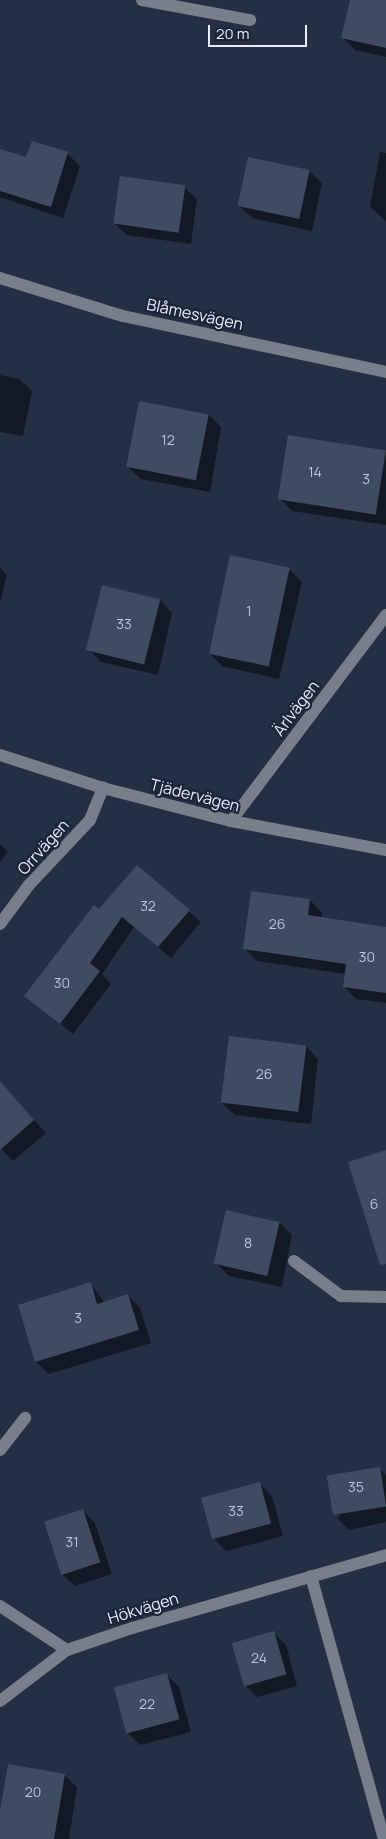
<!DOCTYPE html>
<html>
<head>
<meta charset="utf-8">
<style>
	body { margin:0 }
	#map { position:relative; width:386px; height:1839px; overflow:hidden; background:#242f44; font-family:Manrope,sans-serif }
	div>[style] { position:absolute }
	.shadow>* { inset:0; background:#0007 }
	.building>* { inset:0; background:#3f4b62; transform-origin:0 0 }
	.minor>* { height:12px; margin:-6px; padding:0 6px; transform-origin:6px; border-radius:6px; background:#787e8a }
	span { translate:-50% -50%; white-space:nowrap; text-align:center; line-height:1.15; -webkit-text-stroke:4.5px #1b253a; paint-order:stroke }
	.number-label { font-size:14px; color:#bcc4d6 }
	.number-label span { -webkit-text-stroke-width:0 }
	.street-label { font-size:16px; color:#e6edfc }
	.scale { position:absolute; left:208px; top:25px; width:99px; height:22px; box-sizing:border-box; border:2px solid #e6edfc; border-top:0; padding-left:6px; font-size:15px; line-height:18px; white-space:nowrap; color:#e6edfc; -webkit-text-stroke:4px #1b253a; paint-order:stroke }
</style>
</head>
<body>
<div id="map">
	<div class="shadow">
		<i style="clip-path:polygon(352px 0,386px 0,386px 57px,355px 50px,343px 38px)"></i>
		<i style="clip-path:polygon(380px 152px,386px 153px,386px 221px,370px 207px)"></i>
		<i style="clip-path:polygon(67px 153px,80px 166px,63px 218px,0 197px,0 155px,27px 159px)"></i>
		<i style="clip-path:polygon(309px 171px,322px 183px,312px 231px,252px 218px,239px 206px)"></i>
		<i style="clip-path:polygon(184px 187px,197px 199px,191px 244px,127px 235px,114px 223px)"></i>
		<i style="clip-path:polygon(0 375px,19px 379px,32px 391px,23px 436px,0 432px)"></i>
		<i style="clip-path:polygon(209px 415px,221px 427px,210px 492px,141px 479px,128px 467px)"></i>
		<i style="clip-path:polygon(386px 451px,386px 525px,292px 511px,279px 498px)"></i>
		<i style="clip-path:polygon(0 568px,7px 575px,0 603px)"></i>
		<i style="clip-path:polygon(289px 569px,302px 582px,279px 679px,222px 666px,209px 653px)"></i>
		<i style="clip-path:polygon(160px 600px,172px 613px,158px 675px,101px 662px,89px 649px)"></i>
		<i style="clip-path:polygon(0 844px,8px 852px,0 862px)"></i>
		<i style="clip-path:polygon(137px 866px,201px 922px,171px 958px,134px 927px,102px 974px,111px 984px,73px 1034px,25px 996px)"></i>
		<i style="clip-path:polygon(310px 900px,322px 913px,322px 918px,386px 928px,386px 1003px,356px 999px,344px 986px,346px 974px,257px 961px,244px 948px)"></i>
		<i style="clip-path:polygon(306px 1046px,318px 1059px,311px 1124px,235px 1115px,222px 1103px)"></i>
		<i style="clip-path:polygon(4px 1087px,46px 1133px,13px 1161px,0 1148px,0 1090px)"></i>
		<i style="clip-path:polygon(227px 1212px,280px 1223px,292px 1235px,282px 1287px,229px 1276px,217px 1264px)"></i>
		<i style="clip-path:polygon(91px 1284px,105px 1303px,128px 1295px,140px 1308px,151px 1343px,49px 1374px,36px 1362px,19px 1306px)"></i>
		<i style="clip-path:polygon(379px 1469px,386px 1475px,386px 1522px,349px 1530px,337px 1518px)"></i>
		<i style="clip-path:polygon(260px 1484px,272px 1496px,283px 1536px,226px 1551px,213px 1538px)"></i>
		<i style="clip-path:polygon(83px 1511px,95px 1523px,112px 1574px,75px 1586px,62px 1574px)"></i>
		<i style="clip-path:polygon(273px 1632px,286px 1645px,297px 1686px,257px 1697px,245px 1685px,233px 1644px)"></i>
		<i style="clip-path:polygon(167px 1675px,179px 1687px,191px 1732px,140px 1745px,128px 1733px,116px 1689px)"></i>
		<i style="clip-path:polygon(64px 1775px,77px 1787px,69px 1839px,0 1839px,0 1819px)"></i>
	</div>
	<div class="building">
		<i style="clip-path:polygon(350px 0,386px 0,386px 48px,341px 38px)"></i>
		<i style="clip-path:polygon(32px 141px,68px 152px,51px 207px,0 191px,0 149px,26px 157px)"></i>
		<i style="left:248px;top:157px;width:63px;height:50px;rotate:12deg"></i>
		<i style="left:120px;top:176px;width:66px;height:48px;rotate:8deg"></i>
		<i style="left:139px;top:401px;width:71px;height:67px;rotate:11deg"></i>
		<i style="left:288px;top:435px;width:99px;height:65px;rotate:9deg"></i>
		<i style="left:230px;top:555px;width:61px;height:101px;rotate:12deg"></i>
		<i style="left:102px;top:585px;width:60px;height:67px;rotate:14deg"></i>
		<i style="clip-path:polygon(137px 865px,190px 910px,158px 947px,122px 917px,90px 963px,100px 971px,60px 1024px,24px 996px,94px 905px,99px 909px)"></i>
		<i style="clip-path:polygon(251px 891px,310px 899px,308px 915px,386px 927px,386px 993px,343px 987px,346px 964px,243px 949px)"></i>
		<i style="left:229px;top:1036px;width:78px;height:67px;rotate:7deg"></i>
		<i style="clip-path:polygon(0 1081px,34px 1120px,0 1150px)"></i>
		<i style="clip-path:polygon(386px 1150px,386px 1264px,380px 1265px,348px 1162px)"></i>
		<i style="left:226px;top:1210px;width:55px;height:55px;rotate:13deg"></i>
		<i style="clip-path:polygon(91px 1282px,97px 1304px,128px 1294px,139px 1330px,35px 1362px,18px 1305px)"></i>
		<i style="left:380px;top:1467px;width:40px;height:54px;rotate:81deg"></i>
		<i style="left:260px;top:1482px;width:43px;height:61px;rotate:75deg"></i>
		<i style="left:83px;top:1509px;width:56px;height:41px;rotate:72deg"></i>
		<i style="left:274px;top:1631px;width:45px;height:44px;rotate:74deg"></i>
		<i style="left:167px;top:1673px;width:48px;height:55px;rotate:75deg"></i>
		<i style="clip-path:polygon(8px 1764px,65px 1774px,54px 1839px,0 1839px,0 1811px)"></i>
	</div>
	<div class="minor">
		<i style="left:142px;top:0;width:110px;rotate:10.5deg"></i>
		<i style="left:0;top:278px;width:129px;rotate:17.2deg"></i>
		<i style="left:123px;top:316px;width:269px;rotate:12deg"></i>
		<i style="left:0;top:755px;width:108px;rotate:17.8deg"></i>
		<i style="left:103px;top:788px;width:132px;rotate:14.5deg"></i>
		<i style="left:231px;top:821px;width:158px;rotate:10.6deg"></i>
		<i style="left:231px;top:821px;width:258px;rotate:-53deg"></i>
		<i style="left:0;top:924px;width:49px;rotate:-53.4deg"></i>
		<i style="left:29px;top:885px;width:89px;rotate:-46.8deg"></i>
		<i style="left:90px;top:820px;width:35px;rotate:-68deg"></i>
		<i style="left:294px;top:1261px;width:59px;rotate:36.7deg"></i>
		<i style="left:341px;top:1296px;width:45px;rotate:1.3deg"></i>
		<i style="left:0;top:1450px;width:41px;rotate:-52deg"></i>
		<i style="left:311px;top:1576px;width:273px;rotate:74.5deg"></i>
		<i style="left:0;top:1606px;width:80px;rotate:33.3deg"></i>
		<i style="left:0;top:1701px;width:84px;rotate:-37.3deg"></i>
		<i style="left:67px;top:1650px;width:69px;rotate:-18.7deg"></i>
		<i style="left:132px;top:1628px;width:264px;rotate:-16deg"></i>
	</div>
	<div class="number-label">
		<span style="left:168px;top:440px">12</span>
		<span style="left:315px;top:472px">14</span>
		<span style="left:366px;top:479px">3</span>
		<span style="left:249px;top:611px">1</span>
		<span style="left:124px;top:624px">33</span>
		<span style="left:148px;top:906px">32</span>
		<span style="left:277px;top:924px">26</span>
		<span style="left:367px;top:957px">30</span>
		<span style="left:62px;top:983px">30</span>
		<span style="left:264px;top:1074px">26</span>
		<span style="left:374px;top:1204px">6</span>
		<span style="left:248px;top:1243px">8</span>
		<span style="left:78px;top:1318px">3</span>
		<span style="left:356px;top:1487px">35</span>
		<span style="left:236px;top:1511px">33</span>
		<span style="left:72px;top:1542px">31</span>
		<span style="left:259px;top:1658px">24</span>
		<span style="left:147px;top:1704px">22</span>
		<span style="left:33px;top:1792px">20</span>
	</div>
	<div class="street-label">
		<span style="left:195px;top:314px;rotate:12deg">Blåmesvägen</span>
		<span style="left:296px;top:708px;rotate:-53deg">Ärlvägen</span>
		<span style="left:195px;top:795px;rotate:14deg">Tjädervägen</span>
		<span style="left:43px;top:847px;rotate:-48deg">Orrvägen</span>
		<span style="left:143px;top:1608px;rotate:-17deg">Hökvägen</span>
	</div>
	<div class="scale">20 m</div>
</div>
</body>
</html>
